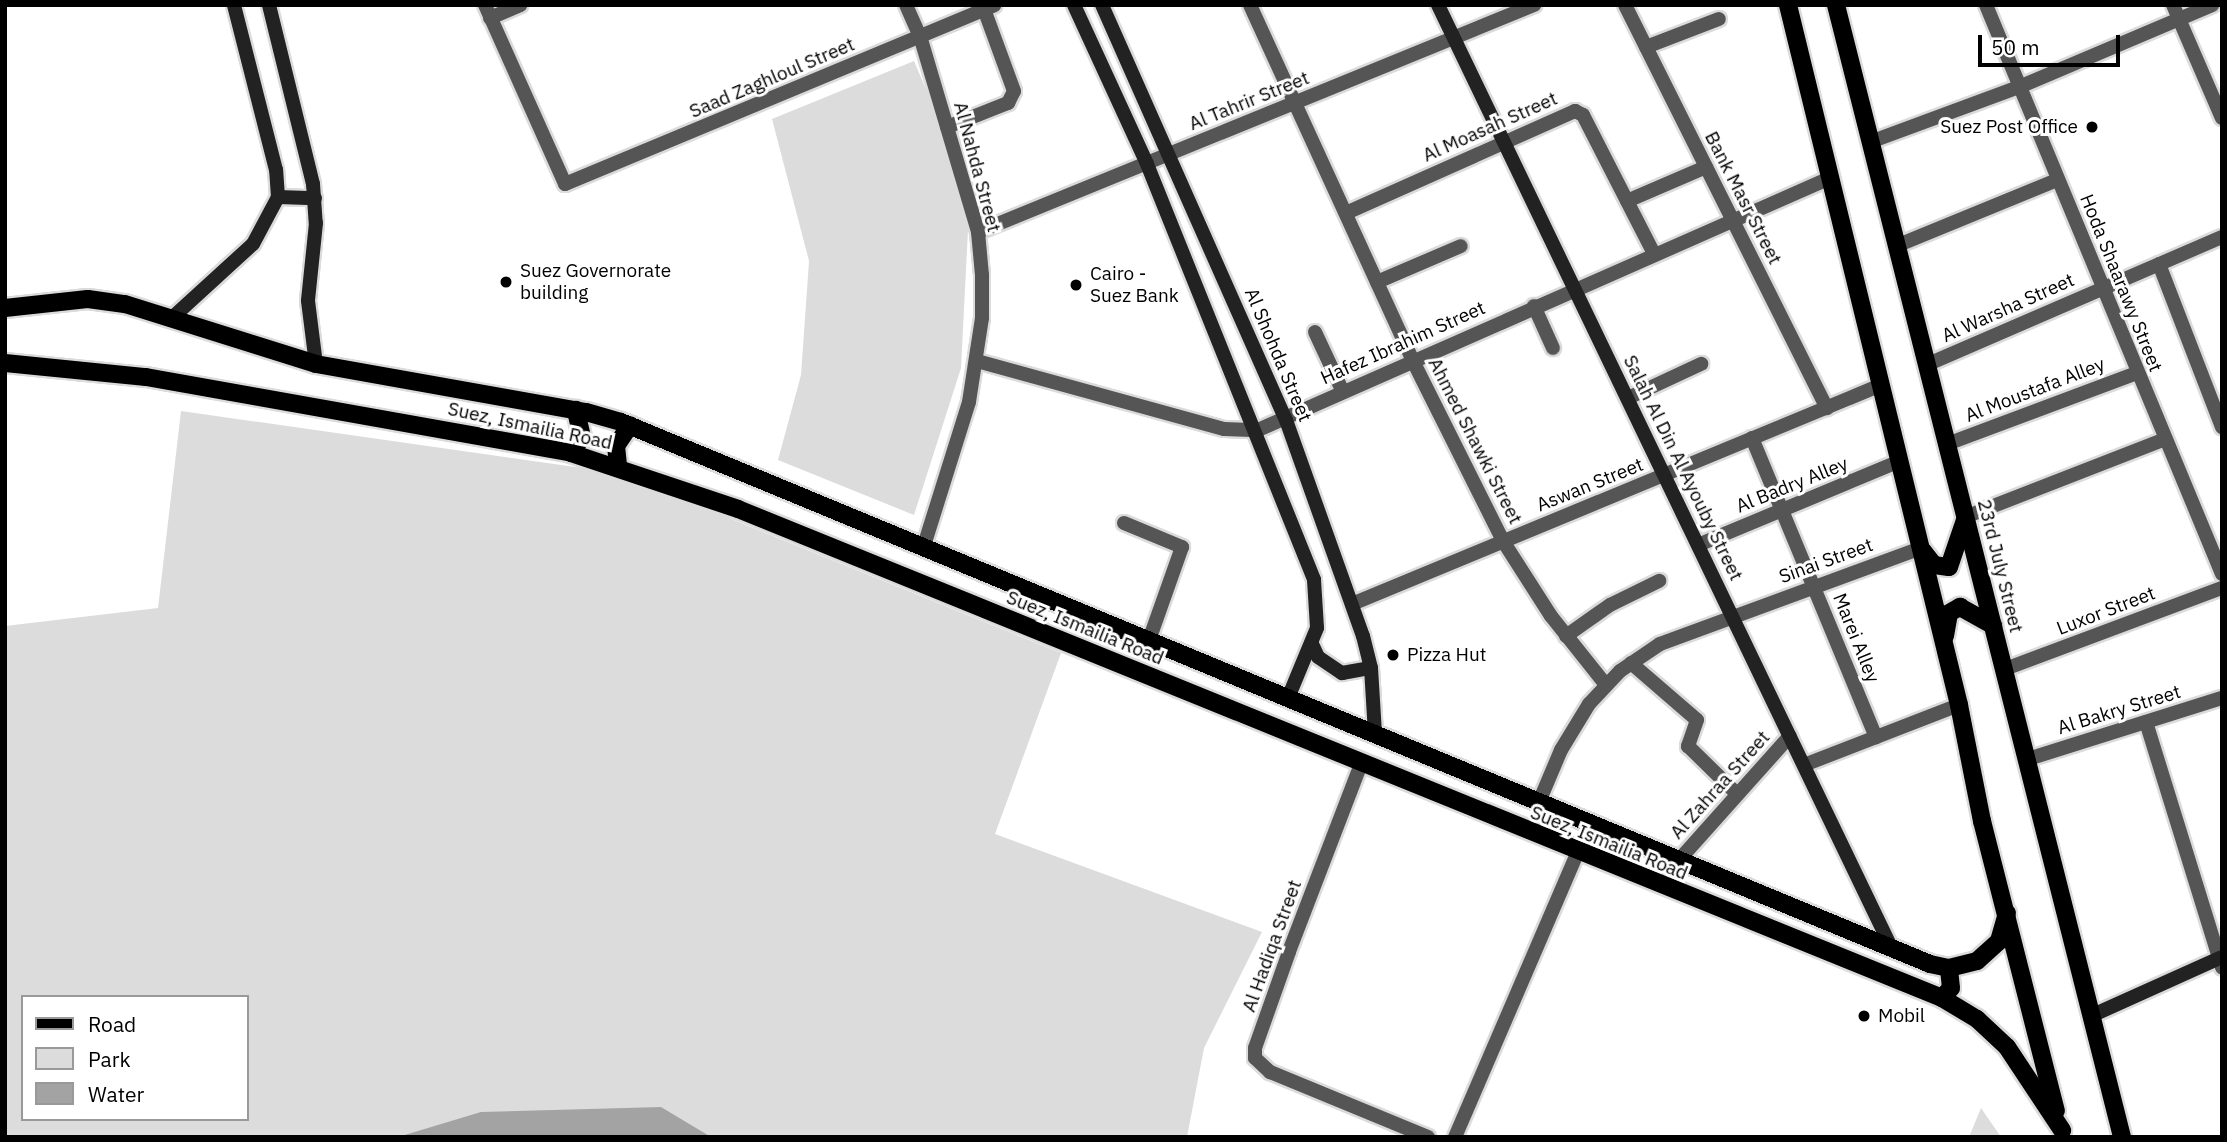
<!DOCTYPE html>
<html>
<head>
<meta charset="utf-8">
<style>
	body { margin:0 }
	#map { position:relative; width:2227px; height:1142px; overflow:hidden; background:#fff; font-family:"IBM Plex Sans",sans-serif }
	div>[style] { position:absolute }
	.green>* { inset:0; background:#dcdcdc }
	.water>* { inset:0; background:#a3a3a3 }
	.roads { filter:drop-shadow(2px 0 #dbdbdb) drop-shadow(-2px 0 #dbdbdb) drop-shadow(0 2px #dbdbdb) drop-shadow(0 -2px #dbdbdb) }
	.street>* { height:14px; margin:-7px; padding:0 7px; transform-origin:7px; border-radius:7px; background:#555 }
	.secondary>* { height:14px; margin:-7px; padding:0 7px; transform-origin:7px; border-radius:7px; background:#222 }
	.primary>* { height:18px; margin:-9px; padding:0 9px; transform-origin:9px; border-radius:9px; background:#000 }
	.dots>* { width:19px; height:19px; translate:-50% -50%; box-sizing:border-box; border:4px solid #fff; border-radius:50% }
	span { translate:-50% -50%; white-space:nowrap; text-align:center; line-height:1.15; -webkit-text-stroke:6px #fff; paint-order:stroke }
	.street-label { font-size:19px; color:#000 }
	.poi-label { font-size:19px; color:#000 }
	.right { translate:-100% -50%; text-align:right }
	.left { translate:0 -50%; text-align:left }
	.frame { position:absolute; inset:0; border:7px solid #000; pointer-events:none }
	.legend { position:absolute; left:21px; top:995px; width:228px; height:126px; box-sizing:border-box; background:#fff; border:2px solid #999; margin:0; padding:9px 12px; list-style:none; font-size:21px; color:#000 }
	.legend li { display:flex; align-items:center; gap:14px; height:35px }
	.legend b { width:35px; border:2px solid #999 }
	.scale { position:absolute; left:1978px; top:35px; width:142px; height:32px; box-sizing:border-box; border:4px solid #000; border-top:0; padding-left:9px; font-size:21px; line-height:24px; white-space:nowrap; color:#000; -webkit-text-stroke:5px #fff; paint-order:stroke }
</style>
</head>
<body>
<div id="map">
	<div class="green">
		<i style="clip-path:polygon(914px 61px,935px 110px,968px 230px,961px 368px,914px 515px,778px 460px,801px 375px,809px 261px,772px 119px)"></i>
		<i style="clip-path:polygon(evenodd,181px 411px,618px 473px,1061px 653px,995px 834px,1262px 932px,1204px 1048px,1187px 1137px,5px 1137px,5px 626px,158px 608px,181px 411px,23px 997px,247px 997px,247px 1119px,23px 1119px,23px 997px)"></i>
		<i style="clip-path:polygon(1981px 1108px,2001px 1137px,1969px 1137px)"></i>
	</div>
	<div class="water">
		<i style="clip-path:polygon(661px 1107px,711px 1137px,398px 1137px,481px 1112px)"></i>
	</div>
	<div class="roads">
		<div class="street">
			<i style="left:485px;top:5px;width:196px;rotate:65.9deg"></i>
			<i style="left:565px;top:184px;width:465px;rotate:-22.6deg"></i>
			<i style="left:906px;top:5px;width:34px;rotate:66deg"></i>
			<i style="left:920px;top:36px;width:204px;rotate:73.5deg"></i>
			<i style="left:978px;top:232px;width:43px;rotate:84.7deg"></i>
			<i style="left:982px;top:275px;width:43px;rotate:90deg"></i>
			<i style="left:982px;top:318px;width:85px;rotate:98.8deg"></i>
			<i style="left:969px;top:402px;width:151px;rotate:107.4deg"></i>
			<i style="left:1250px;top:5px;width:389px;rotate:65.4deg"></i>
			<i style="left:1412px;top:359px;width:203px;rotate:63.4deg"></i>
			<i style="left:1503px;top:541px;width:89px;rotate:57.4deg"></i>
			<i style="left:1551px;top:616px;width:88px;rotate:51.4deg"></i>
			<i style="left:1625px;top:5px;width:451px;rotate:63.4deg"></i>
			<i style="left:1986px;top:5px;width:616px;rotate:67.47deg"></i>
			<i style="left:2173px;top:5px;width:123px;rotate:66.6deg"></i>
			<i style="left:490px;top:18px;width:33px;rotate:-23deg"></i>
			<i style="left:1646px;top:47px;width:78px;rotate:-21deg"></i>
			<i style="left:947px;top:127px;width:66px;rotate:-21.5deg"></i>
			<i style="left:1008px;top:103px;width:13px;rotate:-63deg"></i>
			<i style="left:1014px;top:91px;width:87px;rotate:-110.1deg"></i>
			<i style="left:1870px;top:142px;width:159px;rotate:-20.3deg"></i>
			<i style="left:2019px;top:87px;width:210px;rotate:-23deg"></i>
			<i style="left:1627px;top:201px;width:86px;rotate:-23.3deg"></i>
			<i style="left:1346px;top:213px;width:251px;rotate:-24deg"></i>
			<i style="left:1575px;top:111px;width:9px;rotate:27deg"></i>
			<i style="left:1583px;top:115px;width:156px;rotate:62.9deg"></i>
			<i style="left:978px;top:232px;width:601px;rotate:-22.21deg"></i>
			<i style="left:1896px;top:246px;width:174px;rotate:-22.3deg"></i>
			<i style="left:2159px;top:264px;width:175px;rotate:68.9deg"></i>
			<i style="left:1377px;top:282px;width:91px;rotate:-23.2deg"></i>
			<i style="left:1534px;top:306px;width:46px;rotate:65.7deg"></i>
			<i style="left:1315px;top:332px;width:64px;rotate:65deg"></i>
			<i style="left:977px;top:361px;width:256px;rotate:15.4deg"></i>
			<i style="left:1224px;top:429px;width:34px;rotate:2deg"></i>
			<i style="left:1258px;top:430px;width:625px;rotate:-23.78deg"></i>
			<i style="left:1926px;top:365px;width:322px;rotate:-23.4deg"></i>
			<i style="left:1628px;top:398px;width:81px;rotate:-25deg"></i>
			<i style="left:1752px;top:438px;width:324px;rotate:67.5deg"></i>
			<i style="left:1947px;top:444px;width:203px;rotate:-20.5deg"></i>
			<i style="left:1965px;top:517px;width:215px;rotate:-21.3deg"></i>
			<i style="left:1124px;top:523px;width:63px;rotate:22.5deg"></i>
			<i style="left:1182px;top:547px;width:99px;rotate:109.5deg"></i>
			<i style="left:1698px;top:545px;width:219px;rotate:-22.6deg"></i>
			<i style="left:1352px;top:604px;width:573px;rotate:-22.49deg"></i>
			<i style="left:1566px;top:636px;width:54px;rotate:-35.2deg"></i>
			<i style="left:1610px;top:605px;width:55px;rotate:-26.1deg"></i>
			<i style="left:1631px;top:663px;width:87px;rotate:40.8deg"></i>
			<i style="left:1697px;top:720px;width:28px;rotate:109deg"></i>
			<i style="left:1688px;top:746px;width:69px;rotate:44.4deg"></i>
			<i style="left:2005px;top:669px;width:232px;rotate:-20.5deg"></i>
			<i style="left:2146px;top:722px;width:257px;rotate:72.8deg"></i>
			<i style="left:2028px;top:759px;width:203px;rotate:-17.5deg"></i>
			<i style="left:1361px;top:764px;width:201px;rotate:111deg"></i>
			<i style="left:1289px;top:952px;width:102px;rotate:109.5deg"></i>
			<i style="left:1255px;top:1048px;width:10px;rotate:90deg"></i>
			<i style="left:1255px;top:1058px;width:21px;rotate:43deg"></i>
			<i style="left:1270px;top:1072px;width:171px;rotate:22.4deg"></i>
			<i style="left:1804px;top:765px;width:166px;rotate:-21.2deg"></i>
			<i style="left:1539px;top:802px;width:56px;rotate:-67.1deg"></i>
			<i style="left:1561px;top:750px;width:54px;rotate:-58.7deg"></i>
			<i style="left:1589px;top:704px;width:45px;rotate:-46.8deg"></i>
			<i style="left:1620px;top:671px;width:48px;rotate:-34deg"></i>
			<i style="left:1660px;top:644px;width:278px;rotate:-20.2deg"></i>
			<i style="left:1679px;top:860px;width:166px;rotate:-48.2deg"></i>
			<i style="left:1455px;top:1137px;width:308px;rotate:-66.7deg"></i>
		</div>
		<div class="secondary">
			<i style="left:269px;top:5px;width:184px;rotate:76.2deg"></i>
			<i style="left:313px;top:184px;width:39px;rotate:86deg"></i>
			<i style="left:316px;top:223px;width:78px;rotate:95.9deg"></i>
			<i style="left:308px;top:301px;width:64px;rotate:82.8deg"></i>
			<i style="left:1074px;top:5px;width:175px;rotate:65.3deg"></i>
			<i style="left:1147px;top:164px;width:448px;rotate:68.1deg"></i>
			<i style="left:1314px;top:580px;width:48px;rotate:86.4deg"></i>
			<i style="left:1317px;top:628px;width:76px;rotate:112.5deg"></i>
			<i style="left:1102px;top:5px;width:454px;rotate:66.1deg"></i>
			<i style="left:1286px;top:420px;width:229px;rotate:70.4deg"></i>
			<i style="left:1363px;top:636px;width:33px;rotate:76deg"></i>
			<i style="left:1371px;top:668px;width:66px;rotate:86.5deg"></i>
			<i style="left:1438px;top:5px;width:1047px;rotate:64.32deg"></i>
			<i style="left:278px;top:197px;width:37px;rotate:2deg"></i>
			<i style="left:173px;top:317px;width:108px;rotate:-42.4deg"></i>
			<i style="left:253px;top:244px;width:53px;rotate:-62deg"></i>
			<i style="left:278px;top:197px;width:27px;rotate:-94deg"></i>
			<i style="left:276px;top:170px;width:170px;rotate:-104.3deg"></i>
			<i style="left:1312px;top:644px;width:14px;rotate:65deg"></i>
			<i style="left:1318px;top:657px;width:29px;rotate:34deg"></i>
			<i style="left:1342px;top:673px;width:29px;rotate:-10deg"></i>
			<i style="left:2093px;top:1015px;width:141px;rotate:-24.2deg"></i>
		</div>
		<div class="primary">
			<i style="left:1788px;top:5px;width:721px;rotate:76.27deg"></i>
			<i style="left:1959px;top:705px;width:118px;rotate:78.8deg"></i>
			<i style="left:1982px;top:821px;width:299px;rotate:75.7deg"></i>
			<i style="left:1836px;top:5px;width:1168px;rotate:75.82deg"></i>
			<i style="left:5px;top:308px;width:83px;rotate:-6.2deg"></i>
			<i style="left:88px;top:299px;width:37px;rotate:8deg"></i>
			<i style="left:125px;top:304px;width:200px;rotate:17.4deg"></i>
			<i style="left:316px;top:364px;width:274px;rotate:10.1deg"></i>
			<i style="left:586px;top:412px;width:36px;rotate:16deg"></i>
			<i style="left:621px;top:422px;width:1417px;rotate:22.49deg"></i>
			<i style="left:1930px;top:964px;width:19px;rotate:12deg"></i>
			<i style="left:1949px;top:968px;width:29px;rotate:-14deg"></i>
			<i style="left:1977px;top:961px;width:30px;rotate:-42deg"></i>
			<i style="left:1999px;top:941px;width:29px;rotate:-74deg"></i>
			<i style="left:5px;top:363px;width:142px;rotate:5.7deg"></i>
			<i style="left:146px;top:377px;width:432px;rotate:10.1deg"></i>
			<i style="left:571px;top:453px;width:176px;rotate:18.5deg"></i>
			<i style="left:738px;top:509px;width:1300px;rotate:22.1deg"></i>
			<i style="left:1942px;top:998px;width:41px;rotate:31deg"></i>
			<i style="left:1977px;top:1019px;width:41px;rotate:43deg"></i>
			<i style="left:2007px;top:1047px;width:100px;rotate:56.5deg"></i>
			<i style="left:571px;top:453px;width:19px;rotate:-55deg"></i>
			<i style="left:582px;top:437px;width:28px;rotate:-103deg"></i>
			<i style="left:618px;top:465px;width:19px;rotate:-96deg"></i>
			<i style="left:616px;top:446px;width:25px;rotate:-56deg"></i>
			<i style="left:1923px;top:551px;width:18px;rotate:52deg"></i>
			<i style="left:1934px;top:565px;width:15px;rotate:8deg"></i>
			<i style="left:1949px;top:567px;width:50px;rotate:-71.2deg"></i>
			<i style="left:1945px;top:636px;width:23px;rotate:-80deg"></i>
			<i style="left:1949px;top:613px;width:13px;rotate:-29deg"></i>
			<i style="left:1960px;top:607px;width:38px;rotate:29deg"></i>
			<i style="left:1942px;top:998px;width:13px;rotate:-48deg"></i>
			<i style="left:1951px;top:988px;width:20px;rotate:-96deg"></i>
		</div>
	</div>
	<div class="dots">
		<i style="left:2092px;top:127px;background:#000"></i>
		<i style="left:506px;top:282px;background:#000"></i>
		<i style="left:1076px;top:285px;background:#000"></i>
		<i style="left:1393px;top:655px;background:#000"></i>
		<i style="left:1864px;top:1016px;background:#000"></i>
	</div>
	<div class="street-label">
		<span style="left:772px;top:78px;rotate:-23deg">Saad Zaghloul Street</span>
		<span style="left:1249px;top:101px;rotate:-22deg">Al Tahrir Street</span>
		<span style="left:1490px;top:127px;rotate:-24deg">Al Moasah Street</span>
		<span style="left:977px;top:167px;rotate:75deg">Al Nahda Street</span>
		<span style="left:1743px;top:198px;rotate:63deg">Bank Masr Street</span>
		<span style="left:2121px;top:283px;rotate:68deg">Hoda Shaarawy Street</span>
		<span style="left:2008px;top:308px;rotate:-24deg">Al Warsha Street</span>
		<span style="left:1403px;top:343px;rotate:-24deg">Hafez Ibrahim Street</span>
		<span style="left:1278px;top:355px;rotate:67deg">Al Shohda Street</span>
		<span style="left:2035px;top:390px;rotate:-21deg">Al Moustafa Alley</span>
		<span style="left:530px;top:426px;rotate:12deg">Suez, Ismailia Road</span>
		<span style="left:1475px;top:441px;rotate:63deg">Ahmed Shawki Street</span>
		<span style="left:1683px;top:468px;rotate:64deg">Salah Al Din Al Ayouby Street</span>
		<span style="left:1590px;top:485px;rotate:-22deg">Aswan Street</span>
		<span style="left:1792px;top:485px;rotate:-22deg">Al Badry Alley</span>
		<span style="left:1826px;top:561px;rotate:-20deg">Sinai Street</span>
		<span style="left:2000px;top:566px;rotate:76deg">23rd July Street</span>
		<span style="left:2106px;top:611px;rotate:-21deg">Luxor Street</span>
		<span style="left:1085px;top:628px;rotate:22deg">Suez, Ismailia Road</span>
		<span style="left:1856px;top:638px;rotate:68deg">Marei Alley</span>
		<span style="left:2119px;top:710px;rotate:-17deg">Al Bakry Street</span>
		<span style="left:1720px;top:785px;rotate:-48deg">Al Zahraa Street</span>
		<span style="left:1609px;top:843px;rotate:22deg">Suez, Ismailia Road</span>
		<span style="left:1272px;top:946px;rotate:-70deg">Al Hadiqa Street</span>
	</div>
	<div class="poi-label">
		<span class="right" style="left:2078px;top:127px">Suez Post Office</span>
		<span class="left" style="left:520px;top:282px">Suez Governorate<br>building</span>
		<span class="left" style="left:1090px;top:285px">Cairo -<br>Suez Bank</span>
		<span class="left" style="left:1407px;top:655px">Pizza Hut</span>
		<span class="left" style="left:1878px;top:1016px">Mobil</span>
	</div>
	<div class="frame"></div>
	<ul class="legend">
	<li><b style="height:9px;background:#000"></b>Road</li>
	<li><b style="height:19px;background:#dcdcdc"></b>Park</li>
	<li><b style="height:19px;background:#a3a3a3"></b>Water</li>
	</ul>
	<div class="scale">50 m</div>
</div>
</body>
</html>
